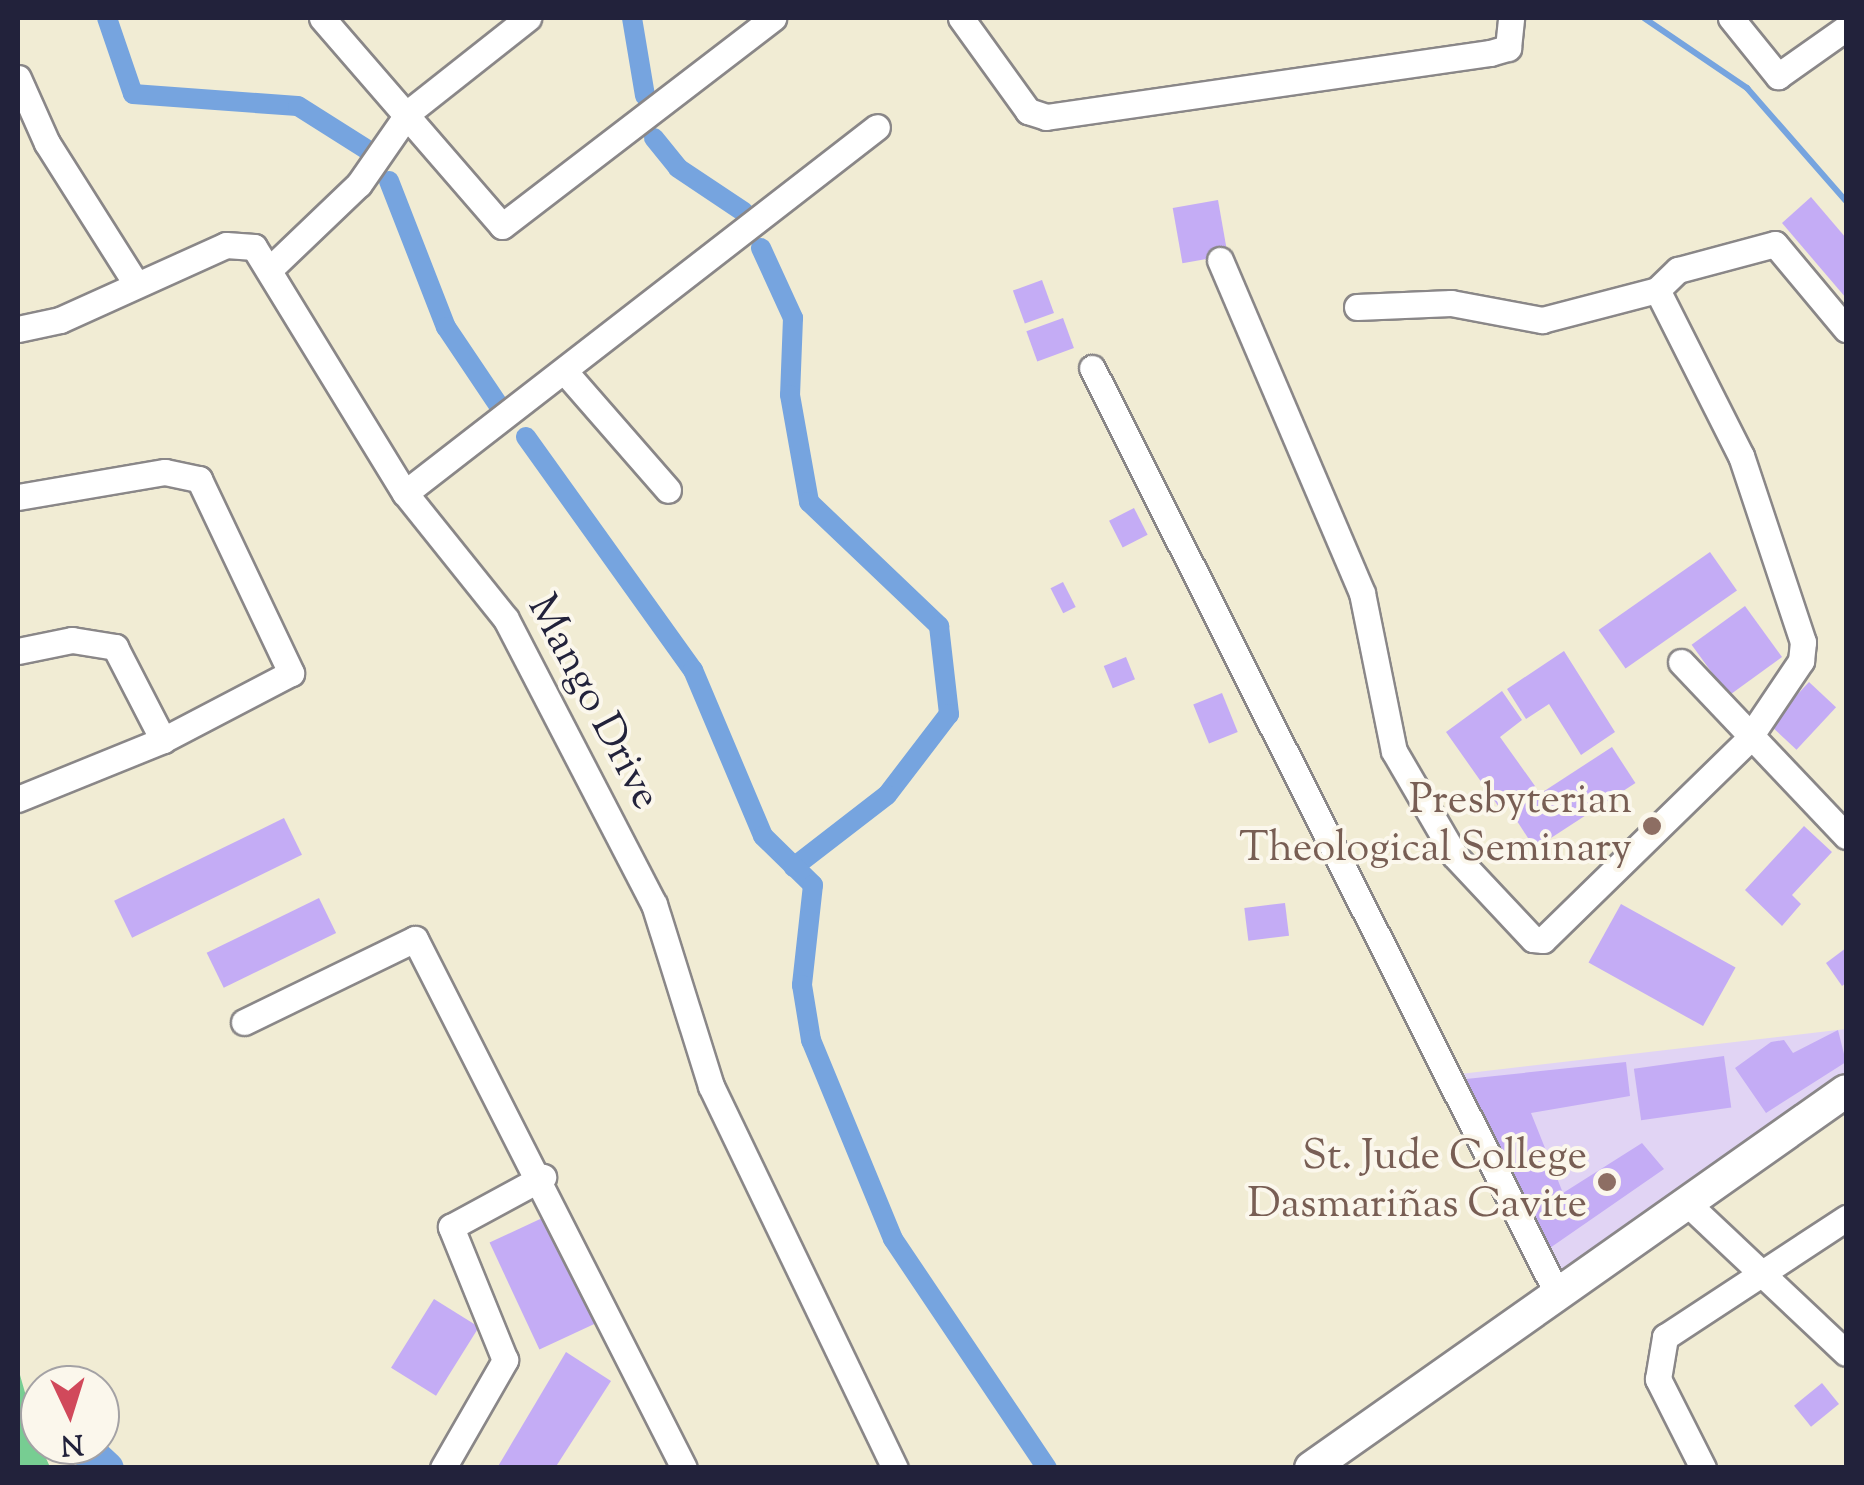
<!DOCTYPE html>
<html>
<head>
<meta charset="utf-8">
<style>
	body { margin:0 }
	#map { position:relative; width:1864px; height:1485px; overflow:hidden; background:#f1ecd4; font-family:"Sorts Mill Goudy",serif }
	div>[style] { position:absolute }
	.built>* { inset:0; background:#e1d4f4 }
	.green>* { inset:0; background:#77cd92 }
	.stream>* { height:6px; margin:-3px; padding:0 3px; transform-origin:3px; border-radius:3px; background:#76a4df }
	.canal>* { height:20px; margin:-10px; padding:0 10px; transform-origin:10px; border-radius:10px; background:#76a4df }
	.river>* { height:35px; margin:-17.5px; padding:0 17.5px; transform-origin:17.5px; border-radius:17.5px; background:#76a4df }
	.building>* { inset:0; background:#c4acf5; transform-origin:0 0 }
	.roads { filter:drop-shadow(2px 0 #8a8788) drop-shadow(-2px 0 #8a8788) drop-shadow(0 2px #8a8788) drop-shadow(0 -2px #8a8788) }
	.minor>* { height:25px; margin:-12.5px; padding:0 12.5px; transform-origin:12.5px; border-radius:12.5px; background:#fff }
	.major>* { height:32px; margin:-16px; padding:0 16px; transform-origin:16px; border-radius:16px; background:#fff }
	.dots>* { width:28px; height:28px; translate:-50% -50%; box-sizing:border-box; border:5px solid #fbf7ec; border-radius:50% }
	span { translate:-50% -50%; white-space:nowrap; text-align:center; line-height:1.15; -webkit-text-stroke:8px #fbf7ec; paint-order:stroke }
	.street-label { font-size:42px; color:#22223b }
	.education-label { font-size:42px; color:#785e54 }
	.right { translate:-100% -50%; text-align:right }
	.frame { position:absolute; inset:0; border:20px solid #22223b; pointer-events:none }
	.north { position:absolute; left:20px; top:1365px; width:100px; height:100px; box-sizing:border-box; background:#fbf7ec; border:2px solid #a4a2a5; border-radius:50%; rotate:176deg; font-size:28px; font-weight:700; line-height:40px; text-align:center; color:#22223b }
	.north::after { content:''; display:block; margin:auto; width:35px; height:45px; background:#d1495b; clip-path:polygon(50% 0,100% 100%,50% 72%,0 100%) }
</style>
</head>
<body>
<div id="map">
	<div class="built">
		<i style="clip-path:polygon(1846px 1029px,1846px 1079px,1560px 1285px,1460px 1074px)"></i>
	</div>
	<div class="green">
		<i style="clip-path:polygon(18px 1368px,40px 1445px,50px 1467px,18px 1467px)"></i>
	</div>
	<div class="stream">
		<i style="left:1644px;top:18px;width:125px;rotate:34.2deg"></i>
		<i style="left:1747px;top:88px;width:150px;rotate:48.8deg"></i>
	</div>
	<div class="canal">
		<i style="left:107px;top:18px;width:80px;rotate:71.1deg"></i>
		<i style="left:133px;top:94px;width:165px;rotate:4.2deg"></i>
		<i style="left:298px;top:106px;width:80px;rotate:32.3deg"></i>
		<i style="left:632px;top:18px;width:79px;rotate:80.5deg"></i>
		<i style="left:654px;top:138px;width:38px;rotate:51deg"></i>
		<i style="left:678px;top:168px;width:79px;rotate:33.7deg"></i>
		<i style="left:389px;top:181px;width:157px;rotate:68.7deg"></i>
		<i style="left:446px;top:327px;width:95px;rotate:56.1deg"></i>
		<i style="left:761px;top:248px;width:77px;rotate:65.4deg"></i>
		<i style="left:793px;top:318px;width:77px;rotate:92.2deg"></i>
		<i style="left:790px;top:395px;width:109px;rotate:79.9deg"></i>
		<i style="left:809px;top:502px;width:180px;rotate:43.6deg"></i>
		<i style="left:939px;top:626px;width:89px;rotate:83.5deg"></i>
		<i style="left:949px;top:714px;width:102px;rotate:127.4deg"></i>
		<i style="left:887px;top:795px;width:118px;rotate:142.3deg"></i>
		<i style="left:526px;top:437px;width:287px;rotate:54.4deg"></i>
		<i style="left:693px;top:670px;width:180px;rotate:67.1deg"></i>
		<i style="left:763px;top:836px;width:70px;rotate:44.4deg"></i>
		<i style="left:813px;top:885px;width:101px;rotate:96.3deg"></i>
		<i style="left:802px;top:985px;width:56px;rotate:80.7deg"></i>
		<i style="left:811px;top:1040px;width:215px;rotate:67.6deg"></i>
		<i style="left:893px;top:1239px;width:276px;rotate:56.1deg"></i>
	</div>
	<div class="river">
		<i style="left:81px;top:1445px;width:34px;rotate:43deg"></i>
	</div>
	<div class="building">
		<i style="clip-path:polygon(1811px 197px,1846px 238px,1846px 298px,1782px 223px)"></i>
		<i style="left:1218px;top:200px;width:56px;height:46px;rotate:80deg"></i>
		<i style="left:1042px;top:280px;width:35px;height:31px;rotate:70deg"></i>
		<i style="left:1063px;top:318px;width:32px;height:39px;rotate:70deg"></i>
		<i style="left:1134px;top:508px;width:30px;height:28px;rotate:63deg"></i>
		<i style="left:1710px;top:552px;width:47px;height:136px;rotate:55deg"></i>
		<i style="left:1063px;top:582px;width:28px;height:14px;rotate:63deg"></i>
		<i style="left:1745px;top:606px;width:63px;height:66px;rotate:54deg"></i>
		<i style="clip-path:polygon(1564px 651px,1615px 732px,1581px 755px,1549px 704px,1526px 719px,1507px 689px)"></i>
		<i style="left:1126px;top:657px;width:24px;height:24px;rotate:68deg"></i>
		<i style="left:1809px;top:682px;width:37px;height:58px;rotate:43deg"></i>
		<i style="clip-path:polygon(1502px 691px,1522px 720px,1500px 737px,1535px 786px,1501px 810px,1446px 732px)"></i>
		<i style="left:1222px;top:693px;width:42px;height:31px;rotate:68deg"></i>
		<i style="left:1612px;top:747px;width:43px;height:120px;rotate:57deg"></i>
		<i style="left:284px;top:818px;width:41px;height:189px;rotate:64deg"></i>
		<i style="clip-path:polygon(1804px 826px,1832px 852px,1792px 895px,1801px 904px,1782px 926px,1745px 890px)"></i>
		<i style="left:319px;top:898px;width:39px;height:125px;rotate:64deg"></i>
		<i style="left:1285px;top:903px;width:33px;height:41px;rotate:83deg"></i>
		<i style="left:1621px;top:904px;width:131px;height:67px;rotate:29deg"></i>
		<i style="clip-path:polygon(1846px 948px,1846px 983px,1842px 986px,1826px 963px)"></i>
		<i style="clip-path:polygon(1838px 1030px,1846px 1062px,1766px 1113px,1735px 1068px,1771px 1042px,1784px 1040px,1793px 1053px)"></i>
		<i style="left:1724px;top:1056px;width:52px;height:91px;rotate:82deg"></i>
		<i style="clip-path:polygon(1626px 1062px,1630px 1096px,1531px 1113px,1563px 1193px,1642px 1143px,1664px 1169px,1547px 1250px,1466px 1079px)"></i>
		<i style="left:553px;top:1213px;width:118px;height:70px;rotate:65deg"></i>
		<i style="left:434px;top:1299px;width:53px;height:81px;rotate:32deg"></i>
		<i style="clip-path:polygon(566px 1352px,611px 1381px,555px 1468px,497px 1468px)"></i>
		<i style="left:1822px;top:1383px;width:27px;height:36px;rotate:51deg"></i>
	</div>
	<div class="roads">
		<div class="minor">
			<i style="left:322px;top:18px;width:275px;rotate:49.1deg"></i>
			<i style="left:502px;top:226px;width:342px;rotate:-37.5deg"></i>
			<i style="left:961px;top:18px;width:115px;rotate:54.2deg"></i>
			<i style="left:1028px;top:111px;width:19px;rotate:18deg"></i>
			<i style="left:1046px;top:117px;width:449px;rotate:-8.2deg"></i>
			<i style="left:1490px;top:53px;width:19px;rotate:-16deg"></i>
			<i style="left:1508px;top:48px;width:30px;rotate:-84deg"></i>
			<i style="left:1731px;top:18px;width:75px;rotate:51deg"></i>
			<i style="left:1778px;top:76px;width:83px;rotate:-35.2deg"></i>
			<i style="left:18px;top:78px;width:71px;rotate:66deg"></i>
			<i style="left:47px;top:143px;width:167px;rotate:57.7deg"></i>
			<i style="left:1220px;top:260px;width:362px;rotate:66.9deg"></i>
			<i style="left:1362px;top:593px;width:161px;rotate:78.6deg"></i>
			<i style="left:1394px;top:751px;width:121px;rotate:59.8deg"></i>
			<i style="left:1455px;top:856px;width:114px;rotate:46.8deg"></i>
			<i style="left:1533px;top:939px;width:10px;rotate:6deg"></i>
			<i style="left:1543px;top:940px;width:285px;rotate:-44.3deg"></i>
			<i style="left:1747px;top:741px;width:97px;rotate:-56deg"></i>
			<i style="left:1801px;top:661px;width:19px;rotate:-84deg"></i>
			<i style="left:1803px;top:642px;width:196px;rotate:-108.4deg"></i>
			<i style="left:1741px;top:456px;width:186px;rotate:-116.8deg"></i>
			<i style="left:1657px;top:290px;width:29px;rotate:-44deg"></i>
			<i style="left:1678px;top:270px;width:100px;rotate:-15deg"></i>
			<i style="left:1775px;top:244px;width:111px;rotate:50.1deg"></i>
			<i style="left:269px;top:270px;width:124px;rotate:-43.7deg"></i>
			<i style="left:359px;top:184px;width:88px;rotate:-55.2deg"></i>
			<i style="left:409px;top:112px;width:152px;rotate:-38.3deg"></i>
			<i style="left:1357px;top:307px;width:94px;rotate:-2.4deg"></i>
			<i style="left:1451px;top:303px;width:93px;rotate:10.6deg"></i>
			<i style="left:1542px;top:320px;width:119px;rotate:-14.6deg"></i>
			<i style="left:18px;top:329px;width:43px;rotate:-12.1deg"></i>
			<i style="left:60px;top:320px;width:182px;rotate:-24.3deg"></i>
			<i style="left:226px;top:245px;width:28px;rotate:4deg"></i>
			<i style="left:254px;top:247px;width:289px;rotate:58.5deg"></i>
			<i style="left:405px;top:493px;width:161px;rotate:51.3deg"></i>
			<i style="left:506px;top:619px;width:321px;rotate:62.6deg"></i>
			<i style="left:654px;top:904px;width:191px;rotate:72.6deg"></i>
			<i style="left:711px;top:1086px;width:424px;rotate:64.3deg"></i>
			<i style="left:1092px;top:368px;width:1038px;rotate:63.31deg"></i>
			<i style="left:566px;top:373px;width:155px;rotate:48.9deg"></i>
			<i style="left:405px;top:493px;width:597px;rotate:-37.79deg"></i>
			<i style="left:18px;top:497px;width:149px;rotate:-9.7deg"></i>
			<i style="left:165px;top:472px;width:35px;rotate:12deg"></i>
			<i style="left:199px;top:479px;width:215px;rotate:64.6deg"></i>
			<i style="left:291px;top:673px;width:144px;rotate:152.4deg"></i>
			<i style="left:163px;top:740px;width:157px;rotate:157.9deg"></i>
			<i style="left:18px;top:651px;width:55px;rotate:-11.5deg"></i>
			<i style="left:72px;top:640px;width:44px;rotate:9.2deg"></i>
			<i style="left:115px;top:647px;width:105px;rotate:62.7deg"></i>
			<i style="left:1681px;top:662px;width:240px;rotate:46.5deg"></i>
			<i style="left:244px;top:1022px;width:190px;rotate:-25.9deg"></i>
			<i style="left:415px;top:939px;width:593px;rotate:63.05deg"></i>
			<i style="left:1688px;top:1204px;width:217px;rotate:43.3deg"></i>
			<i style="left:443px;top:1468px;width:125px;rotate:-60.1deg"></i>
			<i style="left:505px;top:1360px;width:144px;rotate:-112.1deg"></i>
			<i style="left:451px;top:1227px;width:105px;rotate:-28.5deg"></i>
			<i style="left:1703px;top:1468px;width:100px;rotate:-116.8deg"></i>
			<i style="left:1658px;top:1379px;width:43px;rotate:-80.5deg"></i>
			<i style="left:1665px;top:1337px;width:217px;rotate:-33.3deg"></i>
		</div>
		<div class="major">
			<i style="left:1311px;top:1468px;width:654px;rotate:-35.17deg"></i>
		</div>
	</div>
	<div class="dots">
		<i style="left:1652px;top:826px;background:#8d6e63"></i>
		<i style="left:1607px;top:1182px;background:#8d6e63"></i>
	</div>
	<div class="street-label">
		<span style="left:592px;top:703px;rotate:62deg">Mango Drive</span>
	</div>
	<div class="education-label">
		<span class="right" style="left:1632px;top:826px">Presbyterian<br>Theological Seminary</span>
		<span class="right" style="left:1587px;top:1182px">St. Jude College<br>Dasmariñas Cavite</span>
	</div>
	<div class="frame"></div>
	<div class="north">N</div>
</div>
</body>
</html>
